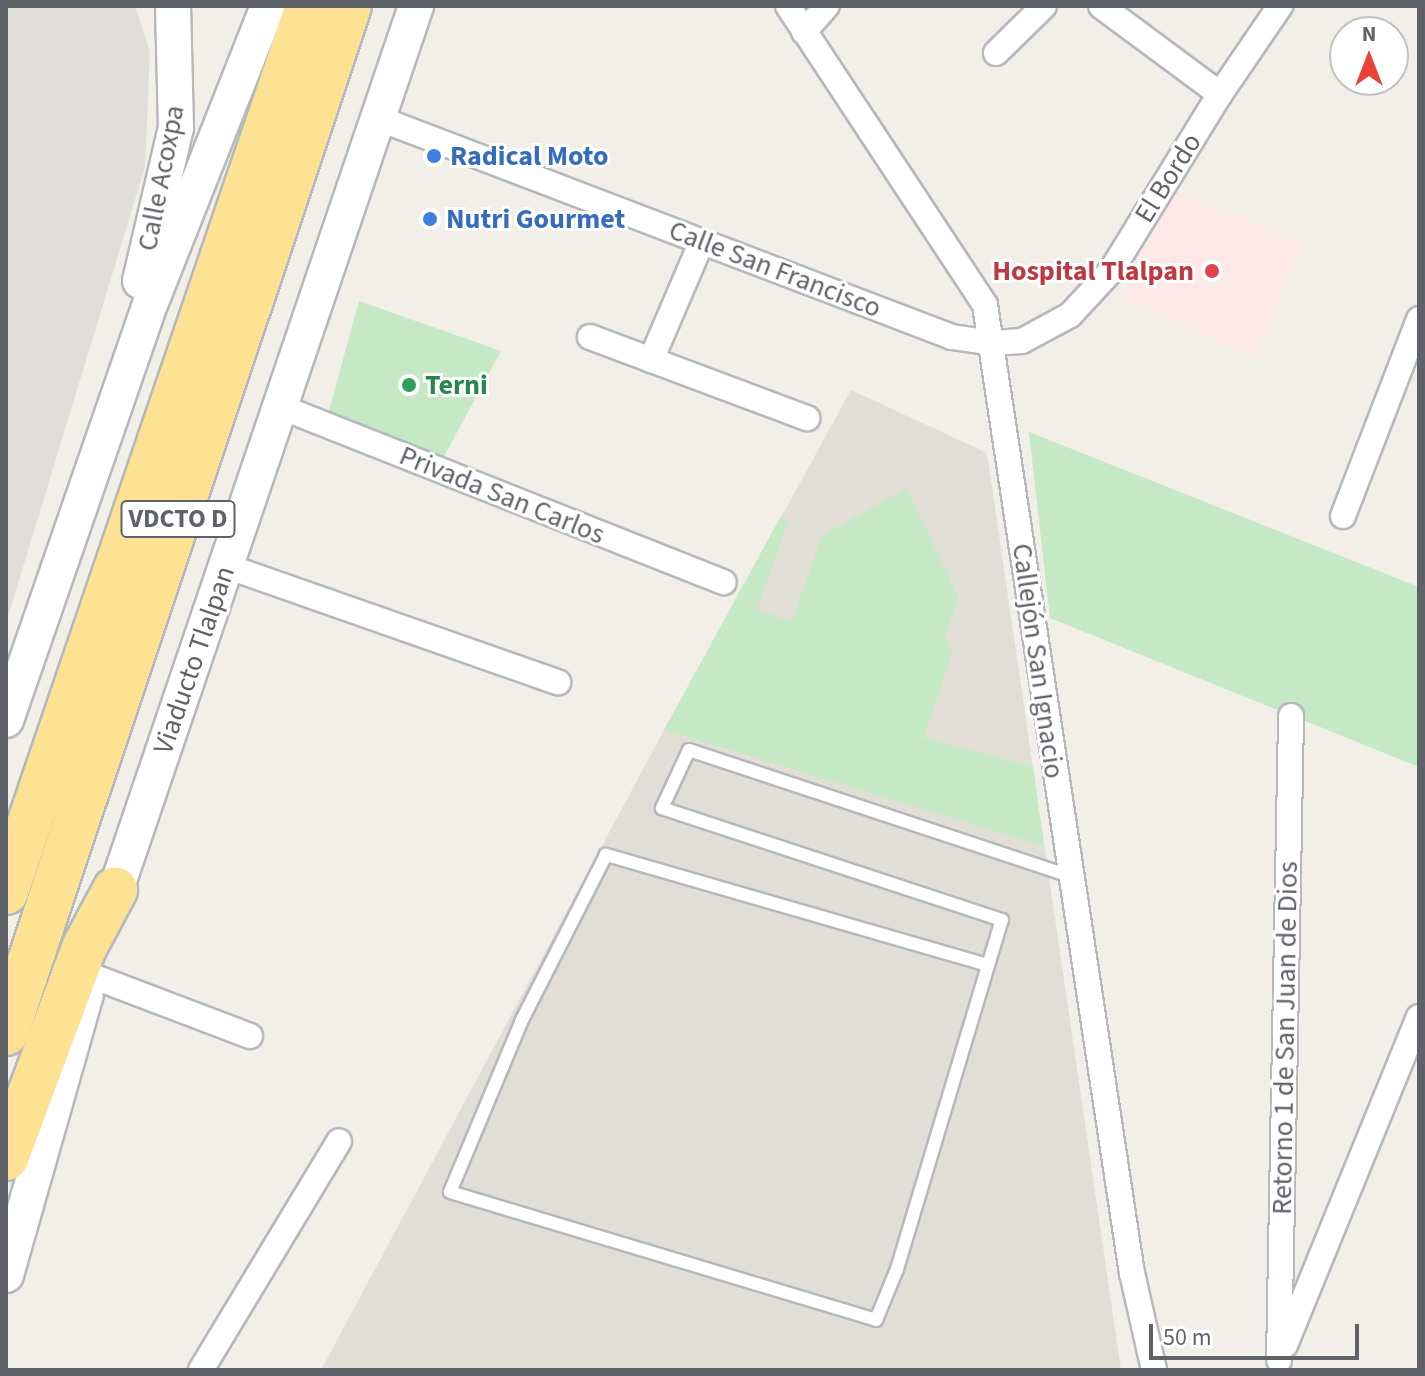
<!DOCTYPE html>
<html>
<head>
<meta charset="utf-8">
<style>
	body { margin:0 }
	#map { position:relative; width:1425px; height:1376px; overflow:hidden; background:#f1efe8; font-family:"Source Sans 3",sans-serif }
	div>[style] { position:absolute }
	.industrial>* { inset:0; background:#e0deda }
	.education>* { inset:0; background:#e1ded6 }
	.medical>* { inset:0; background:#fce8e6; transform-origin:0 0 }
	.green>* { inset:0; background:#c5e8c5 }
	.roads { filter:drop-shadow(2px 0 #b5b8bc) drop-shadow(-2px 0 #b5b8bc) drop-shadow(0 2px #b5b8bc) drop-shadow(0 -2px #b5b8bc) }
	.lane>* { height:12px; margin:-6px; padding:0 6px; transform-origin:6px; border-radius:6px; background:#fff }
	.street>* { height:24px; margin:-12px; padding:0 12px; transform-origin:12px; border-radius:12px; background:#fff }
	.secondary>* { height:34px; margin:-17px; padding:0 17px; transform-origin:17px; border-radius:17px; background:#fff }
	.highway>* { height:44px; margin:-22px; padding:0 22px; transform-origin:22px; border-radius:22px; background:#fde293 }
	.dots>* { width:22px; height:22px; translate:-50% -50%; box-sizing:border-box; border:4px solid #fff; border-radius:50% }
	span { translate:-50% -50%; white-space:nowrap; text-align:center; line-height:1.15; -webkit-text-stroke:6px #fff; paint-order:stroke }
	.shield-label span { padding:2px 6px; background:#fff; border:2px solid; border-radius:6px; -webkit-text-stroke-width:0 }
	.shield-label { font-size:26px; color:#5f6368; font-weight:700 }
	.shop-label { font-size:28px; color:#366cbe; font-weight:700 }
	.left { translate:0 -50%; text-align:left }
	.street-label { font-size:28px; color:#5f6368 }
	.health-label { font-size:28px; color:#be3a42; font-weight:700 }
	.right { translate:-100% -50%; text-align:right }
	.leisure-label { font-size:28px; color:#27864d; font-weight:700 }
	.frame { position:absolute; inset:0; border:8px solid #5f6368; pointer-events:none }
	.north { position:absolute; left:1329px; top:16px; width:80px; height:80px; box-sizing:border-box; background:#fff; border:2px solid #bfc1c3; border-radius:50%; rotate:0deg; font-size:22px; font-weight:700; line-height:32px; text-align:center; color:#5f6368 }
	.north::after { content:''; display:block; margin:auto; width:28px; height:36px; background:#ea4335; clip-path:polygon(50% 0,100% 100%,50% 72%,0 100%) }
	.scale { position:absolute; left:1149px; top:1324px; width:210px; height:36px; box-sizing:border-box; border:4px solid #5f6368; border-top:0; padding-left:10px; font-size:24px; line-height:28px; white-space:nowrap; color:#5f6368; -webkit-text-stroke:6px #fff; paint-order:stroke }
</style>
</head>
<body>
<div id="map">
	<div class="industrial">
		<i style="clip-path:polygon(6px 6px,135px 6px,150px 52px,145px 167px,6px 623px)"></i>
	</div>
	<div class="education">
		<i style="clip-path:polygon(851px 390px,987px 453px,1121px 1370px,321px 1370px,664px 730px)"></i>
	</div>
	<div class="medical">
		<i style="left:1168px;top:186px;width:147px;height:123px;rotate:23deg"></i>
	</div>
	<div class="green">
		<i style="clip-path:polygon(359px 301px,501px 351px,441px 462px,327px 418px)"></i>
		<i style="clip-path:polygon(1029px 432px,1419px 587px,1419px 767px,1050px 618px)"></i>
		<i style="clip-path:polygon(906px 488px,958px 597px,945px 637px,952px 653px,924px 738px,1033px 767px,1044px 846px,664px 730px,781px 516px,788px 522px,757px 610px,792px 621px,822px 536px)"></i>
	</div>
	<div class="roads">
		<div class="lane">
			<i style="left:988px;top:965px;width:398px;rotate:-163.9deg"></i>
			<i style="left:606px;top:855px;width:185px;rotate:117deg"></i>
			<i style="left:522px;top:1020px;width:186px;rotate:112.7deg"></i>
			<i style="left:450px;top:1192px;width:445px;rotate:16.7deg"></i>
			<i style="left:876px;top:1320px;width:55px;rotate:-67.6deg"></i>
			<i style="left:897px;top:1269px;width:364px;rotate:-73.3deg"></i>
			<i style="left:1002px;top:920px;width:358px;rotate:-161.8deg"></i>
			<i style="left:662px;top:808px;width:64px;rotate:-65deg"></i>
			<i style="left:689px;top:750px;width:400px;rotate:18.3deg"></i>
		</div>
		<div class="street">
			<i style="left:788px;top:6px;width:358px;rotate:56.6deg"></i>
			<i style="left:985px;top:305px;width:979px;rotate:81.37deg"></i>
			<i style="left:1132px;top:1273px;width:99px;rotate:77.2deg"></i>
			<i style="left:1101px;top:6px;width:148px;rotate:36.5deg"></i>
			<i style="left:804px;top:32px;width:35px;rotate:-49deg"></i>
			<i style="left:996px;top:53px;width:67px;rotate:-44.4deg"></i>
			<i style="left:380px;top:119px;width:612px;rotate:20.86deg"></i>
			<i style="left:952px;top:337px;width:41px;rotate:8.3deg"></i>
			<i style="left:993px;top:343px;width:29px;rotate:-4deg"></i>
			<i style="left:1022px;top:341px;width:55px;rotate:-28.4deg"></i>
			<i style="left:1070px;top:315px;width:60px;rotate:-47deg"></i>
			<i style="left:1111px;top:271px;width:208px;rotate:-58.4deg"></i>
			<i style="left:1220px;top:94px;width:107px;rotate:-55.7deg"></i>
			<i style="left:590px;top:337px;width:232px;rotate:20.5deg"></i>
			<i style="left:651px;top:360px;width:129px;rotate:-66.8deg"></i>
			<i style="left:281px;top:407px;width:476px;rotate:21.6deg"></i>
			<i style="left:1343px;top:516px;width:211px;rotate:-68.9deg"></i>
			<i style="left:226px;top:566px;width:352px;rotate:19.3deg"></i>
			<i style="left:92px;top:976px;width:169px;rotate:20.8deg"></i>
			<i style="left:1285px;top:1345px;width:354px;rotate:-67.8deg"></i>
			<i style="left:1279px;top:1360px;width:644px;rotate:-88.93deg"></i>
			<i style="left:201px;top:1370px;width:267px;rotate:-58.9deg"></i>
		</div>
		<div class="secondary">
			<i style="left:140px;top:281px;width:157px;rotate:-76.8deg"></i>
			<i style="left:176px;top:128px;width:122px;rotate:-91.4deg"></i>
			<i style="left:6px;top:720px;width:442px;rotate:-70.9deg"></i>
			<i style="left:151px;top:302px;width:318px;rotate:-68.4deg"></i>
			<i style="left:108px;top:913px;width:958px;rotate:-71.24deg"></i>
			<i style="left:6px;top:1275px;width:291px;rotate:-74.1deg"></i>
		</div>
		<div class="highway">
			<i style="left:6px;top:892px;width:936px;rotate:-71.18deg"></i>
			<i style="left:6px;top:1033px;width:1083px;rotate:-71.53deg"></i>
			<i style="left:6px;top:1158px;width:226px;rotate:-69.6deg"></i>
			<i style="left:85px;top:946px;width:64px;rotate:-61.8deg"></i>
		</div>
	</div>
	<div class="dots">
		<i style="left:434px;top:156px;background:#3f7fe0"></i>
		<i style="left:430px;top:219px;background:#3f7fe0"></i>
		<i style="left:1212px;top:271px;background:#e0444e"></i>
		<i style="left:409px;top:385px;background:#2e9e5b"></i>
	</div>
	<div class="shield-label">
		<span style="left:178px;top:519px">VDCTO D</span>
	</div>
	<div class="shop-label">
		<span class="left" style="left:450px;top:156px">Radical Moto</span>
		<span class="left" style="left:446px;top:219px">Nutri Gourmet</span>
	</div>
	<div class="street-label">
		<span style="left:161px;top:178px;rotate:-79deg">Calle Acoxpa</span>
		<span style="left:1168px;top:178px;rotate:-58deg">El Bordo</span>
		<span style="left:775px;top:269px;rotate:21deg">Calle San Francisco</span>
		<span style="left:502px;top:495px;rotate:22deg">Privada San Carlos</span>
		<span style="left:194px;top:660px;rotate:-71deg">Viaducto Tlalpan</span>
		<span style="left:1038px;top:661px;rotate:82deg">Callejón San Ignacio</span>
		<span style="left:1285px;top:1038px;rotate:-89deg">Retorno 1 de San Juan de Dios</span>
	</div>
	<div class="health-label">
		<span class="right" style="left:1194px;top:271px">Hospital Tlalpan</span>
	</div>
	<div class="leisure-label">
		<span class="left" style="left:425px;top:385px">Terni</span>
	</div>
	<div class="frame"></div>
	<div class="north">N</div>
	<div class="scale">50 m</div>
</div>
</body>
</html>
